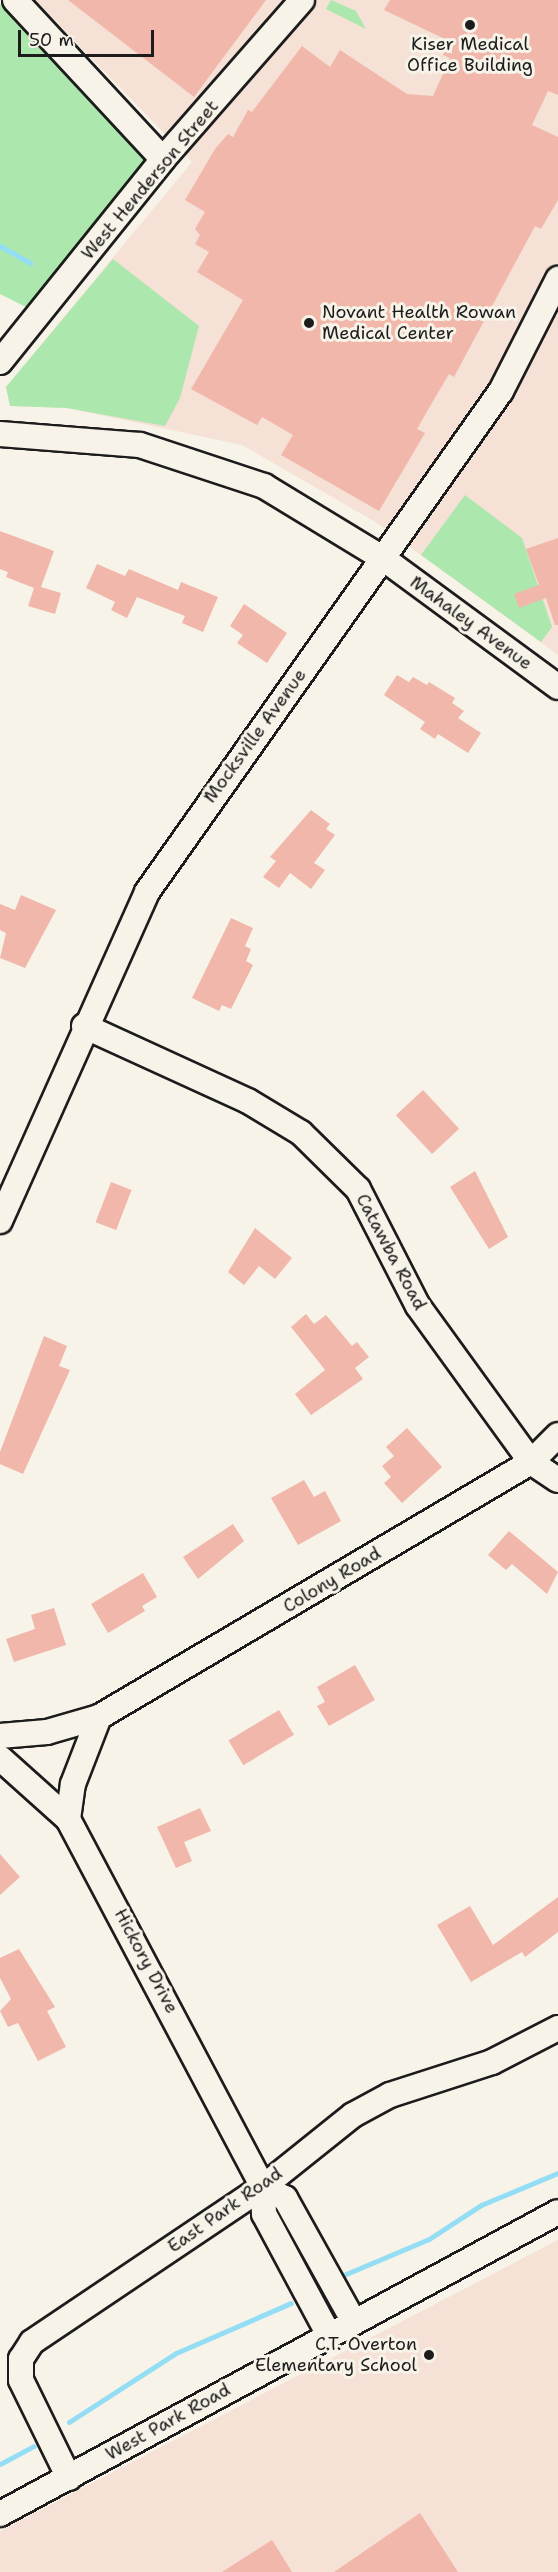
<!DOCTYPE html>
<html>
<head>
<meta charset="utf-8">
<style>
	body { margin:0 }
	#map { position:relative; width:558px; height:2572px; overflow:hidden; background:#f7f3e8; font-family:"Shantell Sans",sans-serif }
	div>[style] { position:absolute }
	.built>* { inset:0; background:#f5e1d6 }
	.green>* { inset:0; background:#ace7ad }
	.stream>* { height:5px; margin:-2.5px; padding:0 2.5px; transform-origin:2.5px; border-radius:2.5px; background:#94def5 }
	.building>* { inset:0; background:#f1b7ab; transform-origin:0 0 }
	.roads { filter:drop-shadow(2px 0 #1c1c1c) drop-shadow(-2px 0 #1c1c1c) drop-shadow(0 2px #1c1c1c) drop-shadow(0 -2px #1c1c1c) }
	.minor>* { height:24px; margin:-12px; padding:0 12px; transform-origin:12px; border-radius:12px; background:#f7f3e8 }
	.dots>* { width:16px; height:16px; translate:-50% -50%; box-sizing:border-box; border:3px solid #f7f3e8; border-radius:50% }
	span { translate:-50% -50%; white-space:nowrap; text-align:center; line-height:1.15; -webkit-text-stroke:6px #f7f3e8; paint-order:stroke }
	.poi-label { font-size:18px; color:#1c1c1c }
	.left { translate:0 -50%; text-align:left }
	.right { translate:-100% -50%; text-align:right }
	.street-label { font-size:18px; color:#1c1c1c }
	.scale { position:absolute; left:18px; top:30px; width:136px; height:27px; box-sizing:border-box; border:3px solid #1c1c1c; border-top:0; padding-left:8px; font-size:18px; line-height:21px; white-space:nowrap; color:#1c1c1c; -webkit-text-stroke:4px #f7f3e8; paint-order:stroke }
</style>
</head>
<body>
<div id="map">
	<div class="built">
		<i style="clip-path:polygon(35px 0,558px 0,558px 655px,377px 523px,242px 445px,67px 408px,10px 406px,6px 387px,192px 162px)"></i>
		<i style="clip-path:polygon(558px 2240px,558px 2572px,0 2572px,0 2531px)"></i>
	</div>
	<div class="green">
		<i style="clip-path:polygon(331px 0,356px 11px,366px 29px,326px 9px)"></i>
		<i style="clip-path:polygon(0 4px,149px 163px,26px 307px,0 294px)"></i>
		<i style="clip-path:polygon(113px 259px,199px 326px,180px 398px,165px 426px,67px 408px,10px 406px,6px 387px)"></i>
		<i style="clip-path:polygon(465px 495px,522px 538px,552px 627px,541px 642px,421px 555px)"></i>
	</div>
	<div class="stream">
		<i style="left:0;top:246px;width:35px;rotate:29deg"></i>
		<i style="left:346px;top:2274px;width:90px;rotate:-22.9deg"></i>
		<i style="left:429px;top:2239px;width:62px;rotate:-33.2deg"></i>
		<i style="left:481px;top:2205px;width:83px;rotate:-22.6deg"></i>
		<i style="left:69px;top:2422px;width:127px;rotate:-32.8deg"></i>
		<i style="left:176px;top:2353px;width:125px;rotate:-23.5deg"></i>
		<i style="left:0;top:2464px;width:38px;rotate:-28deg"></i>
	</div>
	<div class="building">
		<i style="clip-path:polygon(68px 0,266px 0,194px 97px)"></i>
		<i style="clip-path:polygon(390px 0,558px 0,558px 95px,548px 91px,532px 125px,558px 137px,558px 200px,541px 229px,535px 226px,454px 377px,449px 374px,429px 408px,417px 429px,425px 433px,379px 511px,281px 455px,293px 435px,262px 417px,257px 425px,191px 389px,243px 300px,197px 272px,209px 252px,195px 244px,200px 235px,195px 229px,205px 212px,185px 200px,215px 149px,228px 134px,233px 137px,248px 110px,252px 112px,302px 46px,330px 67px,340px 50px,407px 94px,433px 96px,450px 58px,443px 55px,449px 41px,384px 10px)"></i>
		<i style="clip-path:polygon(0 531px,54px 551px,41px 587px,61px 593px,55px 614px,28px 606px,34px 588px,6px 577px,8px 572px,0 569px)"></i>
		<i style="clip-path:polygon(558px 538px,558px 625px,555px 625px,546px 598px,519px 608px,514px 594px,539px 585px,526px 549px)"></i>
		<i style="clip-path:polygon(97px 564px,125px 576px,129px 569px,178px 590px,181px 582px,218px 597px,203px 632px,182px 623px,185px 616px,137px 597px,127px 618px,111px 610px,115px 602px,86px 588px)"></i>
		<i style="clip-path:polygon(244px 604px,287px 633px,267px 663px,237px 643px,243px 635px,230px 626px)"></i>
		<i style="clip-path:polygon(397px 675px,409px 682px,413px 677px,427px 685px,429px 682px,455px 698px,452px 703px,464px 711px,458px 718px,481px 733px,468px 753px,438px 734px,435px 739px,420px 729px,425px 722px,384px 695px)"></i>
		<i style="clip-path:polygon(311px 810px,330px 824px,326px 829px,335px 835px,314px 863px,325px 870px,311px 889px,290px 873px,279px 888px,263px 877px,276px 861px,270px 857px)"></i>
		<i style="clip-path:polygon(21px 895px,56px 910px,25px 968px,0 958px,6px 933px,0 930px,0 904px,15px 910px)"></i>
		<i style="clip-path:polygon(231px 918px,253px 928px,245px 946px,251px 949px,246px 961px,253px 965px,231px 1009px,222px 1005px,219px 1011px,192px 998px)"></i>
		<i style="left:423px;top:1090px;width:53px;height:37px;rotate:47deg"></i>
		<i style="clip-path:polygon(475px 1171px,508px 1237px,489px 1249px,450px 1187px)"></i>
		<i style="left:111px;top:1182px;width:22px;height:43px;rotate:21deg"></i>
		<i style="clip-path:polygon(255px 1228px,292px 1258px,275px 1279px,259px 1266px,244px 1285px,228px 1272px)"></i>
		<i style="clip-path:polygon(306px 1314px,314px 1324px,326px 1315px,352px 1346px,357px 1342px,369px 1357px,355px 1368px,363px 1379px,311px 1415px,295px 1394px,325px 1370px,291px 1327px)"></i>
		<i style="clip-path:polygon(44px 1336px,67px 1346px,59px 1366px,70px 1370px,23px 1474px,0 1464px,0 1452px)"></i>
		<i style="clip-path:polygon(407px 1428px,442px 1467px,402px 1503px,384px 1483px,391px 1477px,382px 1466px,394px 1456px,386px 1447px)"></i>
		<i style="clip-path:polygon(304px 1480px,314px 1497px,325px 1491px,341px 1521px,298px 1545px,271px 1498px)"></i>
		<i style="clip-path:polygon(233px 1524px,244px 1541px,198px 1579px,183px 1557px)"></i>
		<i style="clip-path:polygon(509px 1531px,558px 1572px,547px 1594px,512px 1564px,506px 1570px,488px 1555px)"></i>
		<i style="clip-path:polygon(143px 1573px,157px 1597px,142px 1606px,145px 1611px,108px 1633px,91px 1604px)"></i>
		<i style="clip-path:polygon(54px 1608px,66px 1645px,14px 1662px,6px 1639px,35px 1629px,31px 1615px)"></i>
		<i style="clip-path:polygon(355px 1665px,375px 1700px,329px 1726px,317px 1706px,325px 1702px,317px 1687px)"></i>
		<i style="left:279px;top:1710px;width:29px;height:59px;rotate:59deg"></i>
		<i style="clip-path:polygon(200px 1808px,211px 1831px,184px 1842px,192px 1861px,176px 1868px,157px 1827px)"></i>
		<i style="clip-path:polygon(0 1854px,20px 1877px,0 1895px)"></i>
		<i style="clip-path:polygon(558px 1897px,558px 1932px,525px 1957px,522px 1952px,471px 1982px,437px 1925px,470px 1906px,493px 1945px)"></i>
		<i style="clip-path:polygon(19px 1949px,55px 2007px,47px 2011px,66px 2047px,38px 2061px,18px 2023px,8px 2027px,0 2011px,11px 1999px,0 1978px,0 1958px)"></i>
		<i style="clip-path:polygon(420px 2513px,458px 2572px,334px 2572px)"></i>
		<i style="clip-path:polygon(272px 2540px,292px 2572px,222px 2572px)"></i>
	</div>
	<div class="roads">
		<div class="minor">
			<i style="left:15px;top:0;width:217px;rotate:47.1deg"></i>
			<i style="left:0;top:362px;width:260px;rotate:-51.2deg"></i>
			<i style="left:163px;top:159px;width:211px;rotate:-48.8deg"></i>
			<i style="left:0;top:434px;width:140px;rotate:4.5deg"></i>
			<i style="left:140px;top:445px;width:131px;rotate:18.3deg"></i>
			<i style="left:264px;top:486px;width:140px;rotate:31.3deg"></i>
			<i style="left:384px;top:559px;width:216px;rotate:36.3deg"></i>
			<i style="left:84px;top:1026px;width:180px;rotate:24.6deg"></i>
			<i style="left:248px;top:1101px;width:62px;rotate:31.1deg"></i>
			<i style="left:301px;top:1133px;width:80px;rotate:44.5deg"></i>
			<i style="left:358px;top:1189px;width:131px;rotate:62.9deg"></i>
			<i style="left:418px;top:1306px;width:193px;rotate:54.1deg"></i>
			<i style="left:531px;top:1462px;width:32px;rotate:34deg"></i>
			<i style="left:0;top:1221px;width:360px;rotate:-65.9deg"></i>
			<i style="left:147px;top:892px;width:613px;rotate:-54.76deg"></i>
			<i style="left:501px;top:391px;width:126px;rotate:-63deg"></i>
			<i style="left:0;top:1736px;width:47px;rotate:-4.9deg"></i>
			<i style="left:47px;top:1732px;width:54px;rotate:-16.1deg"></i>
			<i style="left:99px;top:1717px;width:502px;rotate:-30.55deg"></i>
			<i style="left:531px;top:1462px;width:38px;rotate:-45deg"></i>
			<i style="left:0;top:1758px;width:91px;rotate:41.9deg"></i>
			<i style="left:68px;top:1819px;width:416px;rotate:62.1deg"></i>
			<i style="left:68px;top:1819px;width:35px;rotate:-82deg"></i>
			<i style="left:73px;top:1784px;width:72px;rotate:-68.8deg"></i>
			<i style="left:329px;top:2335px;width:137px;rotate:-118.2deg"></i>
			<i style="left:264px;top:2214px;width:27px;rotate:-92deg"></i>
			<i style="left:263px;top:2187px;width:25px;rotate:27deg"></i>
			<i style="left:285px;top:2198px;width:142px;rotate:60.9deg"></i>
			<i style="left:69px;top:2478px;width:109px;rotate:-116.1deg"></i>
			<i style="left:21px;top:2380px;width:21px;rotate:-90deg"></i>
			<i style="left:21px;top:2359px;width:20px;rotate:-57deg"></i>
			<i style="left:32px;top:2342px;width:278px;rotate:-33.9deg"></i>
			<i style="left:263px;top:2187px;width:115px;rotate:-38.7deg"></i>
			<i style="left:353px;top:2115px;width:42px;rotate:-28.4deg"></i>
			<i style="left:390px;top:2095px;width:107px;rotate:-17.9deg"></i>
			<i style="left:492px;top:2062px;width:74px;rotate:-27.3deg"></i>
			<i style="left:0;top:2514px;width:634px;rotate:-28.42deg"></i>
		</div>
	</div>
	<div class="dots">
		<i style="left:470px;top:25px;background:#1c1c1c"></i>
		<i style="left:309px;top:323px;background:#1c1c1c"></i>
		<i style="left:429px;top:2355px;background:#1c1c1c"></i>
	</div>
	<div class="poi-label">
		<span style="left:470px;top:55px">Kiser Medical<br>Office Building</span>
		<span class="left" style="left:322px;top:323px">Novant Health Rowan<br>Medical Center</span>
		<span class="right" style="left:417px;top:2355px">C.T. Overton<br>Elementary School</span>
	</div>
	<div class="street-label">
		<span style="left:150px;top:180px;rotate:-50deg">West Henderson Street</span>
		<span style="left:471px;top:623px;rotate:36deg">Mahaley Avenue</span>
		<span style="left:255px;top:736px;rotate:-54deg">Mocksville Avenue</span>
		<span style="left:391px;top:1252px;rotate:62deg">Catawba Road</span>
		<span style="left:332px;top:1580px;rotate:-31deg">Colony Road</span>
		<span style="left:146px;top:1961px;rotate:62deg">Hickory Drive</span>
		<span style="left:225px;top:2210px;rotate:-35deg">East Park Road</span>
		<span style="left:168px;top:2422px;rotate:-29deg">West Park Road</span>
	</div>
	<div class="scale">50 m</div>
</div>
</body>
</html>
